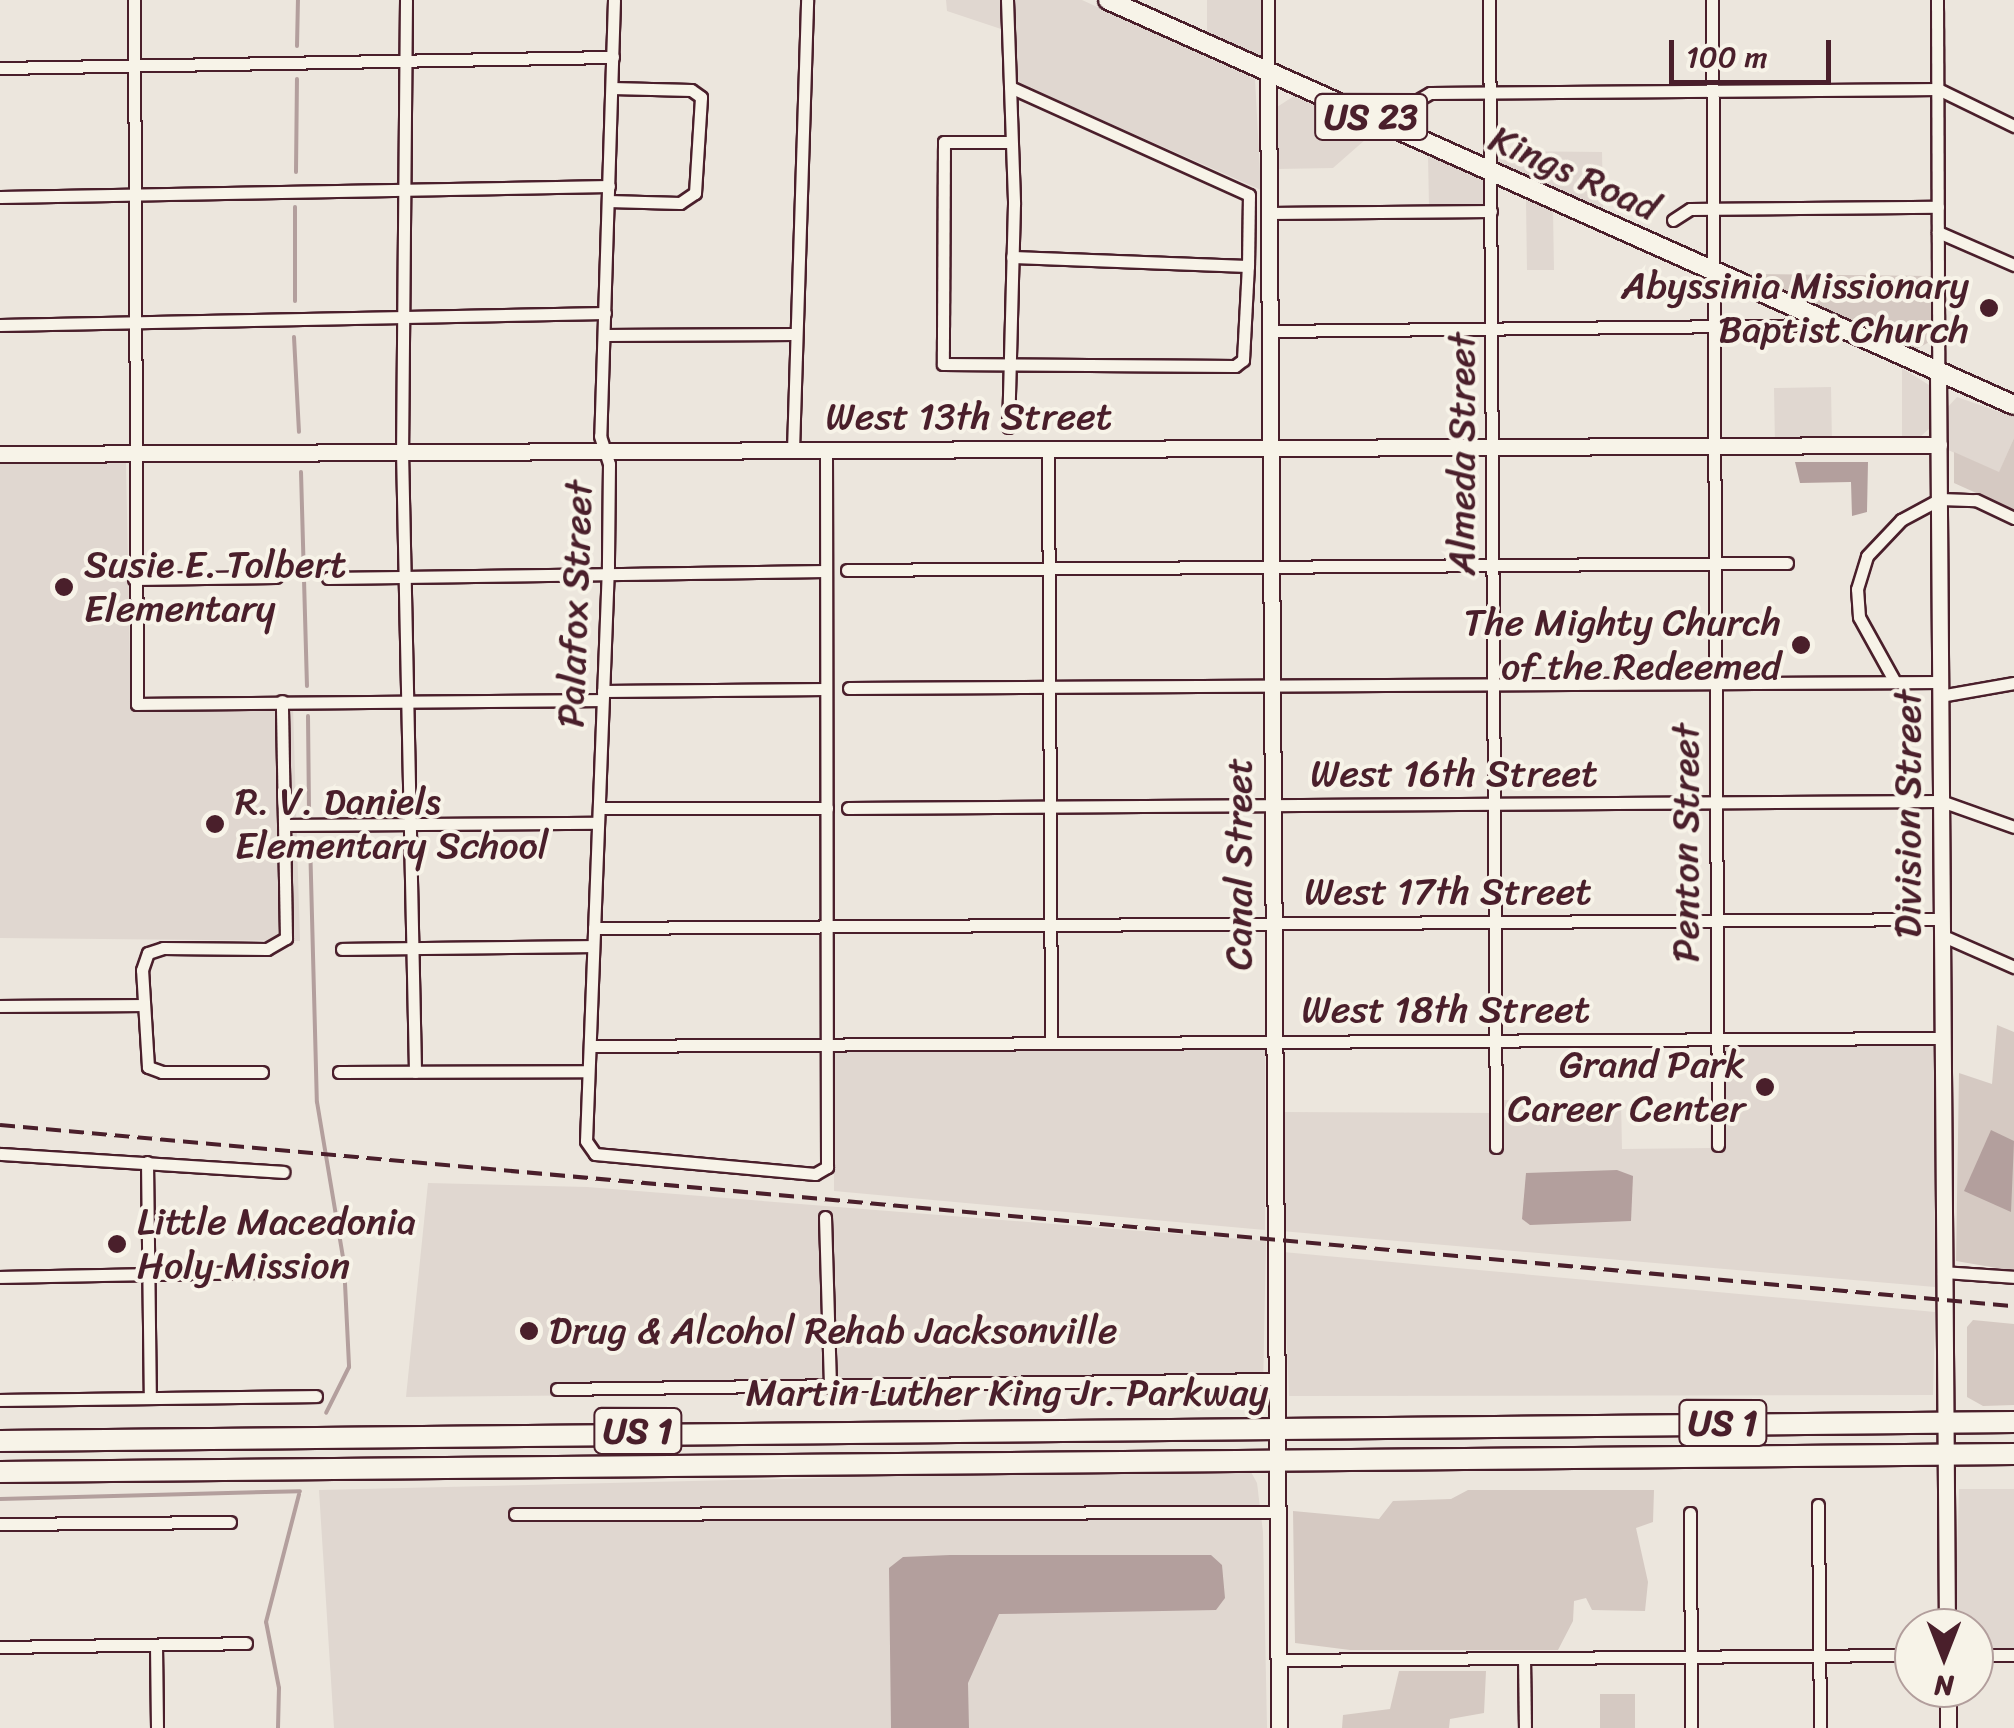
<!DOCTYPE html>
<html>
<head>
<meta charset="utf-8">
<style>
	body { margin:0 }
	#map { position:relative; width:2014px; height:1728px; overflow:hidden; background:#ece6dd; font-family:Sriracha,sans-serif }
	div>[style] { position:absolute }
	.built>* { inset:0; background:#e0d7d0; transform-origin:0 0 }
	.green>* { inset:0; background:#d5c9c2; transform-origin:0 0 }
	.water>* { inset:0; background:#b39f9d }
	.stream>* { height:4px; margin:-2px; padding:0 2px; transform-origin:2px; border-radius:2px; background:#b39f9d }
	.roads { filter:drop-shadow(2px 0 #4a1f2b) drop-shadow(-2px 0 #4a1f2b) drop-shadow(0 2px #4a1f2b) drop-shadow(0 -2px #4a1f2b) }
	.street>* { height:11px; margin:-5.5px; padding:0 5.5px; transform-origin:5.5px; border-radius:5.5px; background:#f7f3e8 }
	.secondary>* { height:15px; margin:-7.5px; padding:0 7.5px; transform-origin:7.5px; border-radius:7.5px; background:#f7f3e8 }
	.primary>* { height:18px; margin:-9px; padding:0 9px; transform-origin:9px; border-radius:9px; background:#f7f3e8 }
	.highway>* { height:20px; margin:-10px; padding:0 10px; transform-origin:10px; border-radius:10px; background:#f7f3e8 }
	.rail>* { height:4px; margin-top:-2px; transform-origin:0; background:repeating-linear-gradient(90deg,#4a1f2b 0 15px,transparent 0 23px) }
	.dots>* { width:28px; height:28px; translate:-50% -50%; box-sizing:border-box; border:5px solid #f7f3e8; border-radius:50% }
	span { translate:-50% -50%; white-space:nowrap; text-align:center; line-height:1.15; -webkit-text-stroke:8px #f7f3e8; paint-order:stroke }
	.shield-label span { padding:2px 8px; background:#f7f3e8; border:2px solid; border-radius:8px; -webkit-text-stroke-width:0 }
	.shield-label { font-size:35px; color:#4a1f2b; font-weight:700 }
	.street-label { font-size:38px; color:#4a1f2b }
	.poi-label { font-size:38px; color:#4a1f2b }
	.right { translate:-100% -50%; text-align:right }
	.left { translate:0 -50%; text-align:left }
	.north { position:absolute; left:1894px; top:1608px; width:100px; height:100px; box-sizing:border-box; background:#f7f3e8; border:2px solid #b29e9c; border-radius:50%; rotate:180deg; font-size:28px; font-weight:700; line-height:40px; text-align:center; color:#4a1f2b }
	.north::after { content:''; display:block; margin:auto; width:35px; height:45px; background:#4a1f2b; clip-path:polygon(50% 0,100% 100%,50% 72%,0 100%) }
	.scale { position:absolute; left:1669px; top:40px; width:162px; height:45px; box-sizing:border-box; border:5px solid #4a1f2b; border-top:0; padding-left:12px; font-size:30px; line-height:35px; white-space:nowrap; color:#4a1f2b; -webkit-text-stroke:8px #f7f3e8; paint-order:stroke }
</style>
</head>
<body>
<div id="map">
	<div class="built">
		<i style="clip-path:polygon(946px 0,1082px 0,1255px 79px,1261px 190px,1014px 81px,1013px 33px,947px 11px)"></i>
		<i style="clip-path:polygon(1207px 0,1262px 0,1261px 56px,1207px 33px)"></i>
		<i style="clip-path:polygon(1294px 96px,1374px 132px,1333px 168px,1277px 169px,1277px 107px)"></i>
		<i style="clip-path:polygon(1497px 151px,1602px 152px,1603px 210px,1497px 162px)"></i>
		<i style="clip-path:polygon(1428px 155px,1484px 181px,1485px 205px,1429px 206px)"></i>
		<i style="clip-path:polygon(1526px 200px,1553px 211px,1554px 270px,1527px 270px)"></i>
		<i style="clip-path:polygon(1902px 368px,1929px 385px,1931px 427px,1920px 437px,1902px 438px)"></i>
		<i style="left:1831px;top:387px;width:51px;height:57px;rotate:89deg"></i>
		<i style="clip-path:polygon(1957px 397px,2014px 417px,2014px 438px,1999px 473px,1946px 449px,1946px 409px)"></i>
		<i style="clip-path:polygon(126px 463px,131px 710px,293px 706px,300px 941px,0 938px,0 464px)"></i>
		<i style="clip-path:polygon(1712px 1032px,1934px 1032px,1935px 1287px,1281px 1231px,1280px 1112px,1500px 1113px,1501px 1100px,1621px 1101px,1622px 1149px,1710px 1148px)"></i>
		<i style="clip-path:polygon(1265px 1049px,1265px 1230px,834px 1191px,834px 1050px)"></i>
		<i style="clip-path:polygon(428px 1183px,587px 1187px,1266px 1241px,1263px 1389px,406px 1397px)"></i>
		<i style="clip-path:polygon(1283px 1252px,1935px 1312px,1933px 1395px,1289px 1396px)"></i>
		<i style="clip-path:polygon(1238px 1468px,1251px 1472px,1257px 1483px,1263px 1532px,1267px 1728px,334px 1728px,319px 1490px)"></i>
		<i style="clip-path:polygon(1959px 1489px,2014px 1489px,2014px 1648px,1974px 1648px,1974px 1628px,1955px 1628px)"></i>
	</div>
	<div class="green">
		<i style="clip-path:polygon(1747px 274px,1932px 276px,1931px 341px,1915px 350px)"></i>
		<i style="clip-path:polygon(2014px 438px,2014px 510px,1954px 483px,1954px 452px,1999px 472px)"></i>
		<i style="clip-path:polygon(1997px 1025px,2014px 1032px,2014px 1271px,1956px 1261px,1959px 1073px,1992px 1084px)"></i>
		<i style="clip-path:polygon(1973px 1320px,2014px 1324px,2014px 1405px,1983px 1406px,1967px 1397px,1967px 1327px)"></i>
		<i style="clip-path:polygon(1468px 1490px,1654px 1490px,1653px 1522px,1636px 1528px,1648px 1582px,1645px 1611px,1592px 1610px,1586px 1598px,1574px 1601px,1573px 1621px,1558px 1650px,1350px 1650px,1295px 1643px,1293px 1511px,1379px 1519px,1393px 1501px,1451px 1499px)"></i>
		<i style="clip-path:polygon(1399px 1671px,1486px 1671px,1484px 1713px,1450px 1719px,1449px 1728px,1342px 1728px,1343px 1715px,1390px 1709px)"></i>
		<i style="left:1635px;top:1694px;width:34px;height:35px;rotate:90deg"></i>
	</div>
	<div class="water">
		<i style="clip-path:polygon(1795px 462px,1868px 462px,1867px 512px,1852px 516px,1851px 482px,1800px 483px)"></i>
		<i style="clip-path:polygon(1991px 1130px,2014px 1141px,2011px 1212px,1964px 1191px)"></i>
		<i style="clip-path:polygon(1617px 1170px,1633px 1176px,1631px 1221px,1530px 1225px,1522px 1219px,1526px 1173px)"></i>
		<i style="clip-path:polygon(950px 1555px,1211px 1555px,1222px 1565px,1225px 1598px,1216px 1610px,999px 1614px,968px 1683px,969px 1728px,891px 1728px,889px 1568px,903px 1557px)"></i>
	</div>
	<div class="stream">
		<i style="left:297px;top:46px;width:46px;rotate:-88.8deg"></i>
		<i style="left:296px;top:172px;width:93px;rotate:-89.4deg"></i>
		<i style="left:295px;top:301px;width:94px;rotate:-90deg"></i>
		<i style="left:294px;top:337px;width:95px;rotate:87deg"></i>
		<i style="left:301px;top:472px;width:214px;rotate:88.4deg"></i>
		<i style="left:308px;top:716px;width:93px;rotate:89.4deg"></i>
		<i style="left:310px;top:840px;width:262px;rotate:88.5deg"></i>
		<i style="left:317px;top:1102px;width:163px;rotate:80.5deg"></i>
		<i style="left:344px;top:1263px;width:104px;rotate:87.2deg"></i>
		<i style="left:349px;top:1367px;width:51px;rotate:116.6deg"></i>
		<i style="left:0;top:1499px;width:300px;rotate:-1.5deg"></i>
		<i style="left:278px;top:1728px;width:40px;rotate:-88.6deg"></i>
		<i style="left:279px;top:1688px;width:67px;rotate:-101.1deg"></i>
		<i style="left:266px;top:1622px;width:132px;rotate:-75.5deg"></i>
	</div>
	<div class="roads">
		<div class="street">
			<i style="left:134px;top:0;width:704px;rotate:89.76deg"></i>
			<i style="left:137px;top:704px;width:465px;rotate:-0.5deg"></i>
			<i style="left:406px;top:0;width:450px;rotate:90.5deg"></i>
			<i style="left:402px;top:450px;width:622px;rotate:88.8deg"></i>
			<i style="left:614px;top:0;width:436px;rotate:91.8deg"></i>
			<i style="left:600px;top:436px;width:29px;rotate:72deg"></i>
			<i style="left:609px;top:464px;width:102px;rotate:90.6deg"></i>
			<i style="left:608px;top:566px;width:575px;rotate:92.19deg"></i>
			<i style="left:586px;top:1141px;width:16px;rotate:55deg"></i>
			<i style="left:595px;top:1154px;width:221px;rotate:5.2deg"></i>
			<i style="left:815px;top:1174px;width:14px;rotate:-30deg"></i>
			<i style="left:827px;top:1167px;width:717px;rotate:-90.08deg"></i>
			<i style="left:1007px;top:0;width:204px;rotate:88deg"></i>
			<i style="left:1014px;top:204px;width:223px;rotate:91.5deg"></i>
			<i style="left:1268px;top:0;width:72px;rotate:90deg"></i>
			<i style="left:1489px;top:0;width:1147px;rotate:89.65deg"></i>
			<i style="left:1712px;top:0;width:1145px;rotate:89.7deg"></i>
			<i style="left:1937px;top:0;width:372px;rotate:89.8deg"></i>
			<i style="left:0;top:68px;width:613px;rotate:-1.03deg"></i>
			<i style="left:1010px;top:87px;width:262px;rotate:24.3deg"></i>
			<i style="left:1249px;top:195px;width:71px;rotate:90.8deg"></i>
			<i style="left:1411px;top:104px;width:22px;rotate:-30deg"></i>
			<i style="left:1430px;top:93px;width:508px;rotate:-0.45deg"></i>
			<i style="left:1938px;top:89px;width:85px;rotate:26deg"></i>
			<i style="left:1011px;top:142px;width:67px;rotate:180deg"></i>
			<i style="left:944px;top:142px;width:222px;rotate:90.3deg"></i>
			<i style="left:943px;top:364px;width:292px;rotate:0.4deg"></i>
			<i style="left:1235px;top:366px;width:10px;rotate:-37deg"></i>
			<i style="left:1243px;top:360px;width:94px;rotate:-87deg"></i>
			<i style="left:1248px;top:266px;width:236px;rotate:-177.8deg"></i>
			<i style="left:0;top:197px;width:609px;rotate:-1.03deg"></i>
			<i style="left:608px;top:201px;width:72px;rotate:1.6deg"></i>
			<i style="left:680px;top:203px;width:18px;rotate:-34deg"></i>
			<i style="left:695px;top:193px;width:96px;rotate:-86.4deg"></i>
			<i style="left:701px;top:97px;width:12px;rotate:-145deg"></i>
			<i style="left:691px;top:90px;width:79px;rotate:-178.5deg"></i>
			<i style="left:1269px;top:213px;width:222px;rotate:-0.5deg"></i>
			<i style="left:1673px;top:220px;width:20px;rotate:-33deg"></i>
			<i style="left:1690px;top:209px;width:248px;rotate:-0.5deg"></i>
			<i style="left:1938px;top:232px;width:83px;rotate:23.5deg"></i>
			<i style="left:0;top:325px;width:605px;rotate:-1.14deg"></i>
			<i style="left:1270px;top:331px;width:560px;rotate:-0.61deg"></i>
			<i style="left:604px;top:335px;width:191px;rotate:-0.3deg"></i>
			<i style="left:1048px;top:449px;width:594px;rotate:89.71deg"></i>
			<i style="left:793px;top:450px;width:450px;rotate:-88.2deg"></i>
			<i style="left:847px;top:570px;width:940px;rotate:-0.43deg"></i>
			<i style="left:328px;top:578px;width:498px;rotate:-0.8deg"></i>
			<i style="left:134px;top:579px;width:142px;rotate:-0.8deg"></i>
			<i style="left:1895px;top:682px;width:74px;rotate:-119deg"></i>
			<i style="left:1859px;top:617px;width:28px;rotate:-94deg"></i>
			<i style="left:1857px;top:589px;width:34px;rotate:-73deg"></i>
			<i style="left:1867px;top:556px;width:50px;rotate:-46.6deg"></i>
			<i style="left:1901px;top:520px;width:44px;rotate:-28.3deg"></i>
			<i style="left:1940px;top:499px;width:36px;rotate:2deg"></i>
			<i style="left:1976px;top:500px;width:42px;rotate:25.3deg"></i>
			<i style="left:849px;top:688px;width:1091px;rotate:-0.32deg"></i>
			<i style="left:603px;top:691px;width:223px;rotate:-0.5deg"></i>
			<i style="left:1940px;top:696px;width:75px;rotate:-10deg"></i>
			<i style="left:600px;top:808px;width:227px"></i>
			<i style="left:848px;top:808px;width:1093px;rotate:-0.37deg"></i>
			<i style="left:1941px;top:801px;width:77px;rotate:19.6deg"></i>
			<i style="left:285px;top:825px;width:311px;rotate:-0.4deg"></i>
			<i style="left:594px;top:928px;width:1347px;rotate:-0.38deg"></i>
			<i style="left:1941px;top:935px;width:80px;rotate:23.7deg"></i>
			<i style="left:342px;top:949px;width:250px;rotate:-0.7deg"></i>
			<i style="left:0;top:1006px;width:142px;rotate:-0.4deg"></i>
			<i style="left:592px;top:1046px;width:1349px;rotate:-0.34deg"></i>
			<i style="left:262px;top:1072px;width:100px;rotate:180deg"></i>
			<i style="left:162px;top:1072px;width:15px;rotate:-160deg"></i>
			<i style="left:148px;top:1067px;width:97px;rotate:-93.5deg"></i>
			<i style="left:142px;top:970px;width:18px;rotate:-71deg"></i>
			<i style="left:148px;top:953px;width:16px;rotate:-18deg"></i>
			<i style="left:163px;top:948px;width:104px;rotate:0.6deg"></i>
			<i style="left:267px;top:949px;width:22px;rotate:-30deg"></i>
			<i style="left:286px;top:938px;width:237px;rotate:-91deg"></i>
			<i style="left:339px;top:1072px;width:249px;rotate:-0.2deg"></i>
			<i style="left:0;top:1154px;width:284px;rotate:3.6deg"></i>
			<i style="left:147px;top:1162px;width:235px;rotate:89.3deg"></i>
			<i style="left:825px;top:1217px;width:170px;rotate:88.3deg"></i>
			<i style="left:1943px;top:1272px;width:71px;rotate:4deg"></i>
			<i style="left:0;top:1277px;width:318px;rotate:-1.1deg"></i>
			<i style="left:557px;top:1389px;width:719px;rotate:-0.8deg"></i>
			<i style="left:0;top:1400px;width:316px;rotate:-0.7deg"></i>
			<i style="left:1818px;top:1505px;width:223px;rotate:89.5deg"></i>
			<i style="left:1690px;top:1513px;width:215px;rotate:89.7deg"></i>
			<i style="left:515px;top:1514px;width:761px;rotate:-0.15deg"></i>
			<i style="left:0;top:1524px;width:230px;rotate:-0.5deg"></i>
			<i style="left:156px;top:1645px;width:83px;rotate:89.3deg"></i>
			<i style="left:0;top:1647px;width:246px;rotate:-0.9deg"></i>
			<i style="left:1974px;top:1655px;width:40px"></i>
			<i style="left:1524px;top:1658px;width:70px;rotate:89.2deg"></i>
			<i style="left:1278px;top:1660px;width:636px;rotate:-0.45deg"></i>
		</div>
		<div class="secondary">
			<i style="left:1268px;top:72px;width:1656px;rotate:89.62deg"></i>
			<i style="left:1938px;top:372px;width:1256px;rotate:89.59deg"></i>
			<i style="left:0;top:454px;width:1939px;rotate:-0.27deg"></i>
			<i style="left:1948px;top:1688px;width:40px;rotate:90deg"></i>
		</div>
		<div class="primary">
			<i style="left:1108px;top:0;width:992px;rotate:24.09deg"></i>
		</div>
		<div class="highway">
			<i style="left:0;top:1441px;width:2014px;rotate:-0.54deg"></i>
			<i style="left:0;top:1472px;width:2014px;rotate:-0.51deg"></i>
		</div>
	</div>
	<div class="rail">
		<i style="left:0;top:1125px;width:2022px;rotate:5.14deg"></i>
	</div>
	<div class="dots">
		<i style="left:1989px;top:308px;background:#4a1f2b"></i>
		<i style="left:64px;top:587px;background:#4a1f2b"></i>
		<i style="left:1801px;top:645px;background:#4a1f2b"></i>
		<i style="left:215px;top:824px;background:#4a1f2b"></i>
		<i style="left:1765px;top:1087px;background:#4a1f2b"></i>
		<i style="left:117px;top:1244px;background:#4a1f2b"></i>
		<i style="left:529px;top:1331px;background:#4a1f2b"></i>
	</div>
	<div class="shield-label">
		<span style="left:1371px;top:117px">US 23</span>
		<span style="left:1723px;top:1423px">US 1</span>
		<span style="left:638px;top:1431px">US 1</span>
	</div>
	<div class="street-label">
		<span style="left:1574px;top:173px;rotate:24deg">Kings Road</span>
		<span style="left:969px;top:417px">West 13th Street</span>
		<span style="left:1462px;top:454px;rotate:-90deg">Almeda Street</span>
		<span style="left:575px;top:604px;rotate:-88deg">Palafox Street</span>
		<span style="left:1454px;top:774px">West 16th Street</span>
		<span style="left:1908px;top:814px;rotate:-90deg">Division Street</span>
		<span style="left:1686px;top:843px;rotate:-90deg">Penton Street</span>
		<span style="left:1239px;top:864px;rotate:-90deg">Canal Street</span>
		<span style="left:1448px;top:892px">West 17th Street</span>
		<span style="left:1446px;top:1010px">West 18th Street</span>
		<span style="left:1007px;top:1393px">Martin Luther King Jr. Parkway</span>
	</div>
	<div class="poi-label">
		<span class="right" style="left:1969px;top:308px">Abyssinia Missionary<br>Baptist Church</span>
		<span class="left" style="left:84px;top:587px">Susie E. Tolbert<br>Elementary</span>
		<span class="right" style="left:1781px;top:645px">The Mighty Church<br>of the Redeemed</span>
		<span class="left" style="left:235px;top:824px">R. V. Daniels<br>Elementary School</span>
		<span class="right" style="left:1745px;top:1087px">Grand Park<br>Career Center</span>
		<span class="left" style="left:137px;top:1244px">Little Macedonia<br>Holy Mission</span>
		<span class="left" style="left:549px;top:1331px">Drug &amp; Alcohol Rehab Jacksonville</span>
	</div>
	<div class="north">N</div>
	<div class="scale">100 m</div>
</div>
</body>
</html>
